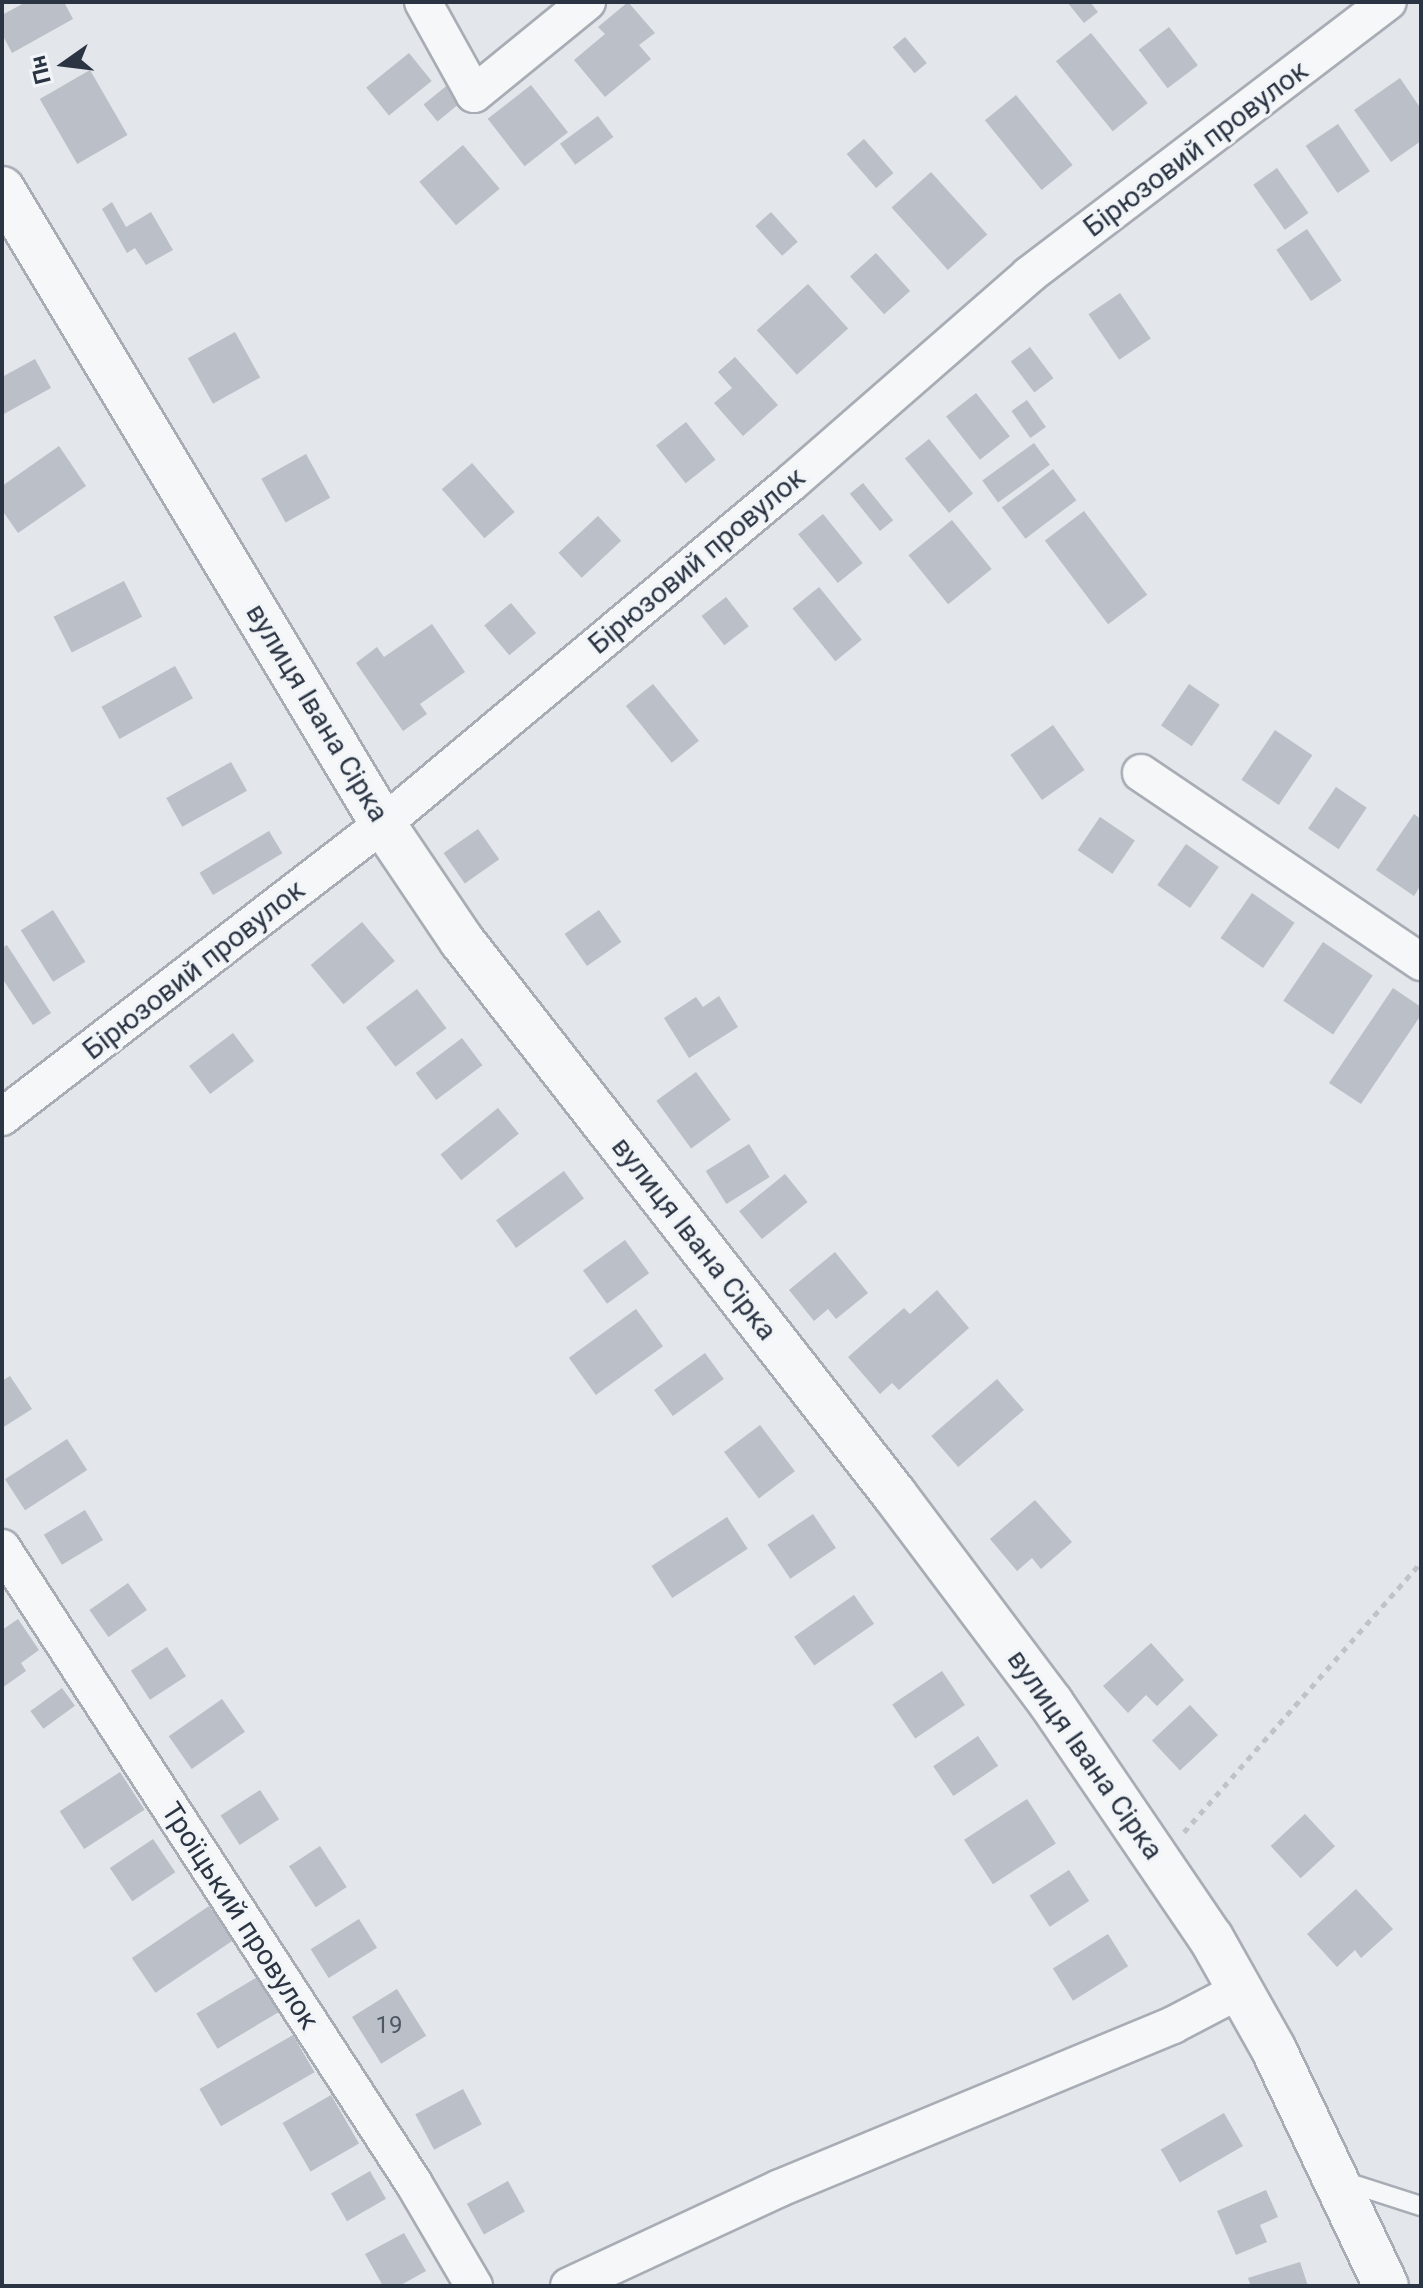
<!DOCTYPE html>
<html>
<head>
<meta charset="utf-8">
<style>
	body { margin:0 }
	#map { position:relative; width:1423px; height:2288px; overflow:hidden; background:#e3e6eb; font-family:Roboto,sans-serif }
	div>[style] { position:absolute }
	.building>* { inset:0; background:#babfc8; transform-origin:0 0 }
	.path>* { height:5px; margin-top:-2.5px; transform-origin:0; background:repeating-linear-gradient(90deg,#c0c4ca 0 6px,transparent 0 12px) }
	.roads { filter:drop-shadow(2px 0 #a8adb5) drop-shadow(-2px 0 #a8adb5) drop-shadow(0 2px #a8adb5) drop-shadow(0 -2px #a8adb5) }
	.service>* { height:18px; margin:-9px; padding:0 9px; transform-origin:9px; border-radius:9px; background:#f5f7f9 }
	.minor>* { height:36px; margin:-18px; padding:0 18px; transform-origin:18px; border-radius:18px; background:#f5f7f9 }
	.tertiary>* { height:44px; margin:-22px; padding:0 22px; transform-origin:22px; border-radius:22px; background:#f5f7f9 }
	span { translate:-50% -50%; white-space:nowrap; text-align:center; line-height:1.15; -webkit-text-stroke:6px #f2f5f8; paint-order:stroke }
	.number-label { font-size:24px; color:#4f5764 }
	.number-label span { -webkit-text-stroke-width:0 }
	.street-label { font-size:28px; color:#2b3443 }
	.frame { position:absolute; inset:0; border:4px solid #2b3443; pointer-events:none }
	.north { position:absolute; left:24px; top:24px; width:80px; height:80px; -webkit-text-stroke:6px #f2f5f8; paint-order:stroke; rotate:256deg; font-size:22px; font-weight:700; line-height:32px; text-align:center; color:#2b3443 }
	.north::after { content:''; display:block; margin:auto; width:28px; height:36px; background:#2b3443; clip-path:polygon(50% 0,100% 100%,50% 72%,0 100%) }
</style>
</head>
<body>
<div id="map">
	<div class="building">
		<i style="clip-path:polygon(26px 2px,64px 2px,73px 19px,12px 53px,2px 34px,2px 15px)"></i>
		<i style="clip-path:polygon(628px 2px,655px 33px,639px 45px,651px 59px,605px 97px,574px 60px,605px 34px,598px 27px)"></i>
		<i style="clip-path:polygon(1067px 2px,1090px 2px,1098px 12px,1084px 23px)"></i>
		<i style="left:1169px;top:27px;width:48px;height:38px;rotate:53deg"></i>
		<i style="left:1091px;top:33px;width:90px;height:45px;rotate:51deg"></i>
		<i style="left:905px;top:37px;width:34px;height:16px;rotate:50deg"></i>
		<i style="left:409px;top:53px;width:36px;height:55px;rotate:51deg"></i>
		<i style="left:90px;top:70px;width:75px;height:58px;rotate:60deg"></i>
		<i style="clip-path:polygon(1400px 78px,1421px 109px,1421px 141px,1391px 162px,1354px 110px)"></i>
		<i style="left:450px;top:83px;width:22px;height:34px;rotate:51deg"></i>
		<i style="left:531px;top:85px;width:60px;height:55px;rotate:52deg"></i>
		<i style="left:1016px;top:95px;width:90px;height:40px;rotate:51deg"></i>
		<i style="left:598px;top:116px;width:26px;height:47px;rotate:54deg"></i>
		<i style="left:1338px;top:124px;width:57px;height:39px;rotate:56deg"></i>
		<i style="left:864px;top:139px;width:45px;height:23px;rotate:49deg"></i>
		<i style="left:463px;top:145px;width:57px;height:57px;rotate:50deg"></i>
		<i style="left:1277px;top:168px;width:55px;height:29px;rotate:55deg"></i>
		<i style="left:931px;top:172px;width:84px;height:53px;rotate:48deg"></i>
		<i style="clip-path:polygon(112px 202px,126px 227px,151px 212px,173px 250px,146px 265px,135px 248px,127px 253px,102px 209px)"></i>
		<i style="left:771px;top:212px;width:40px;height:21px;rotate:48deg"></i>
		<i style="left:1307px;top:229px;width:62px;height:37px;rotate:56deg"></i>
		<i style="left:876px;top:253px;width:51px;height:35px;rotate:48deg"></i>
		<i style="left:808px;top:284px;width:60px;height:69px;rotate:48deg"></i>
		<i style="left:1120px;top:293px;width:55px;height:38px;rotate:56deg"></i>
		<i style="left:235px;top:332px;width:52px;height:54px;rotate:61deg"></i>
		<i style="left:1030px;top:347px;width:39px;height:24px;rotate:53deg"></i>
		<i style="clip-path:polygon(735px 357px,778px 405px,743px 436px,714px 403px,732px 388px,718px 372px)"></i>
		<i style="clip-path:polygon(35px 359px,51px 388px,2px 415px,2px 377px)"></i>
		<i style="left:976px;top:393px;width:55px;height:38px;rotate:52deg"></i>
		<i style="left:1027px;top:400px;width:33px;height:19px;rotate:55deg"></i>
		<i style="left:686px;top:422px;width:48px;height:38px;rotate:52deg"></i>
		<i style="left:929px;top:439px;width:70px;height:31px;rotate:51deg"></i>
		<i style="left:1034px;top:443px;width:27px;height:64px;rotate:54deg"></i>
		<i style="clip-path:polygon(59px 446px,86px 486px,18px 533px,2px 510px,2px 486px)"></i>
		<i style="left:306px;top:454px;width:50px;height:51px;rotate:61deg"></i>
		<i style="left:472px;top:463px;width:65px;height:40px;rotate:49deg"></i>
		<i style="left:1053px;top:469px;width:39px;height:64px;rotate:53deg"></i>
		<i style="left:863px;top:483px;width:48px;height:17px;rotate:51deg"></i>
		<i style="left:1084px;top:511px;width:105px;height:49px;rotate:53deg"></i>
		<i style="left:823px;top:514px;width:63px;height:32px;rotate:51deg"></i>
		<i style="left:598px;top:516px;width:34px;height:54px;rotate:47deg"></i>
		<i style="left:952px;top:520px;width:63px;height:56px;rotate:51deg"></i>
		<i style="left:124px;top:581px;width:40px;height:79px;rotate:63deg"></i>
		<i style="left:819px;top:587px;width:68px;height:34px;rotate:51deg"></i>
		<i style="left:726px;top:597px;width:37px;height:31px;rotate:52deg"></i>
		<i style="left:511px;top:603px;width:39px;height:35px;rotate:50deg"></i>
		<i style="clip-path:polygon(432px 624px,465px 672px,420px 704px,427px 714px,403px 731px,356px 663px,377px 647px,384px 657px)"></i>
		<i style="left:175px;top:666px;width:37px;height:84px;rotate:61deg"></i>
		<i style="left:653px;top:684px;width:73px;height:35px;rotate:51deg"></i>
		<i style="left:1189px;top:684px;width:37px;height:50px;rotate:34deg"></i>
		<i style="left:1053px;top:725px;width:55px;height:52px;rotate:55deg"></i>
		<i style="left:1275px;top:730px;width:45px;height:60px;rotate:34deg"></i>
		<i style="left:231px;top:762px;width:33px;height:74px;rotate:61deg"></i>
		<i style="left:1336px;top:787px;width:37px;height:50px;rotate:34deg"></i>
		<i style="clip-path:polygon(1414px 814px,1421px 819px,1421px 885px,1414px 896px,1376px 870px)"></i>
		<i style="left:1100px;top:817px;width:42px;height:40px;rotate:34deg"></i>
		<i style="left:478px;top:829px;width:37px;height:42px;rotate:55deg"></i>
		<i style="left:269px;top:831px;width:26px;height:81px;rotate:59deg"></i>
		<i style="left:1186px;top:844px;width:40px;height:50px;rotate:35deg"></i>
		<i style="left:1252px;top:893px;width:52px;height:55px;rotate:35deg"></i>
		<i style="left:53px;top:910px;width:61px;height:38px;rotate:58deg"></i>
		<i style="left:599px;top:910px;width:39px;height:42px;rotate:55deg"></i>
		<i style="left:362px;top:922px;width:51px;height:67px;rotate:50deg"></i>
		<i style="left:1323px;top:942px;width:60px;height:71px;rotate:34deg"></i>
		<i style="clip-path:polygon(7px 945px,51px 1013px,33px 1025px,2px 978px,2px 948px)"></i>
		<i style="clip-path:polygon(1393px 988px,1421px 1007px,1421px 1015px,1361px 1104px,1329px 1083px)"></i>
		<i style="left:417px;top:989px;width:49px;height:64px;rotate:53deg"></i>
		<i style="clip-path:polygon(719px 996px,738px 1027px,689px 1058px,664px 1018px,696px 997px,703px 1007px)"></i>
		<i style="left:233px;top:1033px;width:35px;height:55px;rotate:53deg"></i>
		<i style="left:462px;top:1038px;width:34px;height:58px;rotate:53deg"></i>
		<i style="left:696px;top:1072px;width:59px;height:49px;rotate:54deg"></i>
		<i style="left:498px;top:1108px;width:33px;height:74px;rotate:51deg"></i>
		<i style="left:749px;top:1144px;width:39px;height:51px;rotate:58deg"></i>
		<i style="left:564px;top:1171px;width:34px;height:84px;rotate:54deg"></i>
		<i style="left:785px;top:1174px;width:36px;height:59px;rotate:51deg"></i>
		<i style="left:625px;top:1240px;width:41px;height:52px;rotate:54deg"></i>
		<i style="clip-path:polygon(835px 1252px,868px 1293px,836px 1319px,828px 1309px,814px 1321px,789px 1290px)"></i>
		<i style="clip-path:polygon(937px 1290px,969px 1328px,899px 1390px,892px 1383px,880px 1394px,848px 1357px,904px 1308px,910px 1314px)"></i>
		<i style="left:636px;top:1309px;width:46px;height:83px;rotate:54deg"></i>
		<i style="left:705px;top:1353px;width:32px;height:63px;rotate:54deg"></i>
		<i style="clip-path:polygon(10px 1376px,32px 1409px,2px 1428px,2px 1381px)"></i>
		<i style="left:997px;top:1379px;width:41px;height:87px;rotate:49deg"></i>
		<i style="left:760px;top:1425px;width:58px;height:45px;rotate:53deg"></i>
		<i style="left:67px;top:1439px;width:37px;height:74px;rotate:57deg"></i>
		<i style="clip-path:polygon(1035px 1500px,1072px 1542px,1041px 1569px,1032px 1558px,1017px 1571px,990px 1539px)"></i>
		<i style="left:85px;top:1510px;width:35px;height:48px;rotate:59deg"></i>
		<i style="left:813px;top:1514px;width:41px;height:55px;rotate:56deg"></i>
		<i style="left:727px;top:1517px;width:38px;height:90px;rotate:57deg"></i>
		<i style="left:128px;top:1583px;width:33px;height:47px;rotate:55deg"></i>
		<i style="left:854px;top:1595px;width:35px;height:73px;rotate:55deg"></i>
		<i style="clip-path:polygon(18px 1619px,39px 1650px,21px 1663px,26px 1671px,2px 1688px,2px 1630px)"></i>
		<i style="clip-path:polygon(1151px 1643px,1184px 1680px,1157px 1706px,1146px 1695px,1128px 1713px,1103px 1686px)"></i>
		<i style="left:167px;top:1647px;width:35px;height:43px;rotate:57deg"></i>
		<i style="left:942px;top:1671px;width:41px;height:60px;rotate:56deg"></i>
		<i style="left:62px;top:1688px;width:22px;height:39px;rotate:54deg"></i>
		<i style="left:222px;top:1699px;width:40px;height:65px;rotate:55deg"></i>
		<i style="left:1190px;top:1705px;width:41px;height:52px;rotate:47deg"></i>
		<i style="left:978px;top:1736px;width:36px;height:54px;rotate:56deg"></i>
		<i style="left:120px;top:1772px;width:45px;height:72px;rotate:57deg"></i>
		<i style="left:260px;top:1790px;width:35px;height:47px;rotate:57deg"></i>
		<i style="left:1027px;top:1799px;width:53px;height:75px;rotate:57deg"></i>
		<i style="left:1305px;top:1814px;width:44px;height:47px;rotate:47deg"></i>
		<i style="left:153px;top:1839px;width:40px;height:52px;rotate:56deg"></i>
		<i style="left:320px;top:1846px;width:49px;height:37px;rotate:57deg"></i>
		<i style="left:1069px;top:1870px;width:37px;height:47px;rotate:57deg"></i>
		<i style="clip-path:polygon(1356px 1889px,1393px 1929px,1361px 1958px,1355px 1950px,1337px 1967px,1307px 1934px)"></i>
		<i style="left:209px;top:1906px;width:42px;height:93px;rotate:56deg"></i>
		<i style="left:359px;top:1919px;width:34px;height:57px;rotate:58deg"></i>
		<i style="left:1108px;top:1934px;width:38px;height:65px;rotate:58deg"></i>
		<i style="left:259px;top:1976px;width:41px;height:73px;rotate:59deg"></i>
		<i style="left:397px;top:1989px;width:55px;height:53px;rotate:58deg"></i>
		<i style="left:293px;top:2035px;width:43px;height:108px;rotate:60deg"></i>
		<i style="left:463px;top:2089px;width:40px;height:54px;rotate:62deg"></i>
		<i style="left:331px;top:2095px;width:56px;height:56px;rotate:60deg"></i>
		<i style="left:1224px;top:2113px;width:38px;height:73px;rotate:60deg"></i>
		<i style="left:370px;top:2171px;width:32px;height:45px;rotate:60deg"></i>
		<i style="left:508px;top:2181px;width:35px;height:47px;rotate:61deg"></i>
		<i style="clip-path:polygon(1266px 2190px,1278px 2217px,1260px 2225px,1267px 2242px,1236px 2255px,1217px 2211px)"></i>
		<i style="clip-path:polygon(404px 2233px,426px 2271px,399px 2286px,383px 2286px,365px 2254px)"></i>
		<i style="clip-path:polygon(1300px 2262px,1308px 2286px,1251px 2286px,1248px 2278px)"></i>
	</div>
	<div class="path">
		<i style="left:1184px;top:1832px;width:359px;rotate:-48.7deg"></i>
	</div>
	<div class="roads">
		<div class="service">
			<i style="left:1343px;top:2181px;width:82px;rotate:17.8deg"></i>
		</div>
		<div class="minor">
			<i style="left:423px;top:2px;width:105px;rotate:61deg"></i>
			<i style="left:474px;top:94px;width:146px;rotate:-39.2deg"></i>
			<i style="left:1141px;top:773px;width:338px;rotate:34deg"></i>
			<i style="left:2px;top:1117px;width:481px;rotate:-37.6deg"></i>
			<i style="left:383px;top:824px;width:533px;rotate:-39.9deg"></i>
			<i style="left:792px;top:482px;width:315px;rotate:-41.1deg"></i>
			<i style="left:1029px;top:275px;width:451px;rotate:-37.3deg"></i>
			<i style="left:2px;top:1548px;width:756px;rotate:57.05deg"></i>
			<i style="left:413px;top:2182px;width:121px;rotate:59.6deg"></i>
			<i style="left:569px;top:2286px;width:233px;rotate:-24.9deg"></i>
			<i style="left:780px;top:2188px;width:425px;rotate:-22.5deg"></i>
			<i style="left:1173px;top:2025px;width:78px;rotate:-27.6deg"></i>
		</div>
		<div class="tertiary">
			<i style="left:2px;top:189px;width:741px;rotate:59.04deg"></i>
			<i style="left:383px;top:824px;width:141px;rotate:56deg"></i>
			<i style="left:462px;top:941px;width:702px;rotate:52deg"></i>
			<i style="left:894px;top:1494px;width:261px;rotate:53.1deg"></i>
			<i style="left:1051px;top:1703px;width:284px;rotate:55.8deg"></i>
			<i style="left:1211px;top:1938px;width:126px;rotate:60.6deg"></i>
			<i style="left:1273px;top:2048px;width:263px;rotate:64.6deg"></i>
		</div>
	</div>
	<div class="number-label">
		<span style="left:389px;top:2026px">19</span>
	</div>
	<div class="street-label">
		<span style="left:1196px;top:149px;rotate:-37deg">Бірюзовий провулок</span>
		<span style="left:697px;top:561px;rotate:-40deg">Бірюзовий провулок</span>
		<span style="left:317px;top:713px;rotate:59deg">вулиця Івана Сірка</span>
		<span style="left:194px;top:970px;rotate:-38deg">Бірюзовий провулок</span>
		<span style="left:694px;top:1239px;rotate:52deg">вулиця Івана Сірка</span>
		<span style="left:1085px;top:1755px;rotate:55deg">вулиця Івана Сірка</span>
		<span style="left:240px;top:1916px;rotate:57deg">Троїцький провулок</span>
	</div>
	<div class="frame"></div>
	<div class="north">Пн</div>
</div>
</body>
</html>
